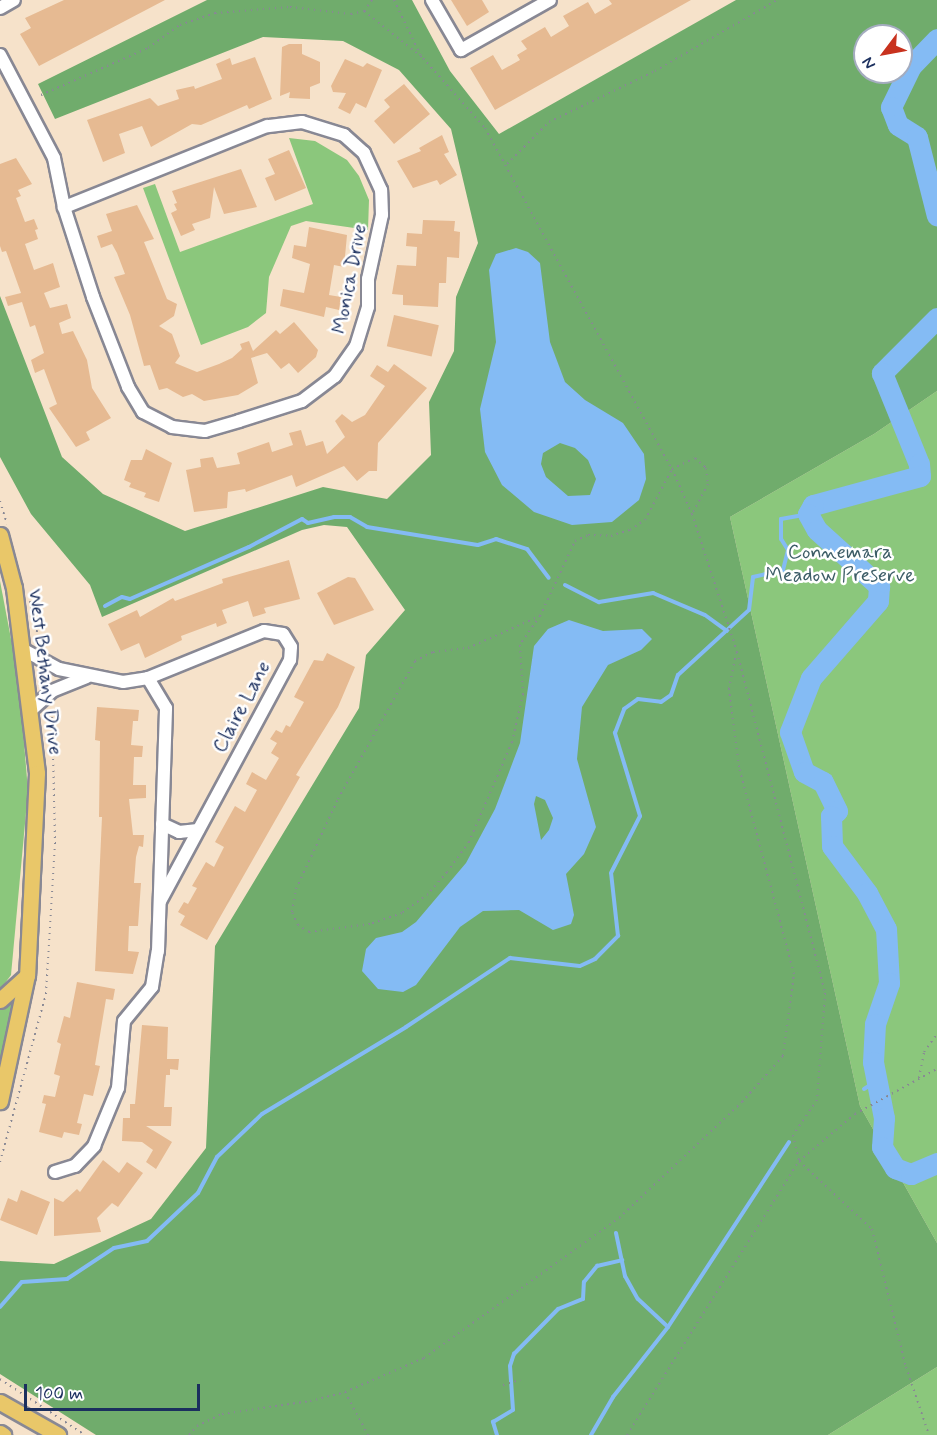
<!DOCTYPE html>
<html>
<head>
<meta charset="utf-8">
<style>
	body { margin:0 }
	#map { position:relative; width:937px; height:1435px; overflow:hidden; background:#f6e2ca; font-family:Mynerve,sans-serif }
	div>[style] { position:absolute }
	.green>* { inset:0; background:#8bc77c }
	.forest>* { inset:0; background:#70ac6c }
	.water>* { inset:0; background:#84bbf4 }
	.stream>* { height:4px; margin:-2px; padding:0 2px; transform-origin:2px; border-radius:2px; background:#84bbf4 }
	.river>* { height:21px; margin:-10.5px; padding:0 10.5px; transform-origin:10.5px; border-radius:10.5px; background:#84bbf4 }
	.building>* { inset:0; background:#e6ba92; transform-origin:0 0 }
	.path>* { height:2px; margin-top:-1px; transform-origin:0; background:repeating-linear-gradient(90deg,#888894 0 1.5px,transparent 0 6px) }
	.roads { filter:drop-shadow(2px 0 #888894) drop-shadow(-2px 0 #888894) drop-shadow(0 2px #888894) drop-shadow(0 -2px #888894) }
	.minor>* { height:12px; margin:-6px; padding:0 6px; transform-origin:6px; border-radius:6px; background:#fff }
	.major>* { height:15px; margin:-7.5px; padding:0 7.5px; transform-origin:7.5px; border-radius:7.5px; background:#e9c769 }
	span { translate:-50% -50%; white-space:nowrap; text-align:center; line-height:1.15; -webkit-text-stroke:5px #fff; paint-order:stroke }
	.street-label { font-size:20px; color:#1b2f5e }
	.park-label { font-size:20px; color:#3d5d67 }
	.north { position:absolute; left:853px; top:24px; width:60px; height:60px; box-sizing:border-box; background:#fff; border:2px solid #a4acbf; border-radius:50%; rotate:238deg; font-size:16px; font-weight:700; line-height:24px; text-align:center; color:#1b2f5e }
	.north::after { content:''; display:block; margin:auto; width:21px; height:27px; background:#c8321e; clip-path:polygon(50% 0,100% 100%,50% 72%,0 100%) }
	.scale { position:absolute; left:24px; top:1384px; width:176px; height:27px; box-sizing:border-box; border:3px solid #1b2f5e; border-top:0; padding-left:8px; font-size:18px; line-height:21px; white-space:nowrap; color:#1b2f5e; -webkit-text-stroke:4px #fff; paint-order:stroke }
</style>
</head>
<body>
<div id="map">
	<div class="green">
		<i style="clip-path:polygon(289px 138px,315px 141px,347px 160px,359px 176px,369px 200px,368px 230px,306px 221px,291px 226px,269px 277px,266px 313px,248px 327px,201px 345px,143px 188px,155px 184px,180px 252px,313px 204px)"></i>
		<i style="clip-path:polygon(937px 391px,937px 1243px,860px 1106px,730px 517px,874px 434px)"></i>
		<i style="clip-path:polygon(0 581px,19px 681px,28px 791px,11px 975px,0 990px)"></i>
		<i style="clip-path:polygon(13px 1001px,14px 1002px,0 1068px,0 1009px)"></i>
		<i style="clip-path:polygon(937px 1367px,937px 1435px,828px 1435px)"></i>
	</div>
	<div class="forest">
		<i style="clip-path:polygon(evenodd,207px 0,412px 0,450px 71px,499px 134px,736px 0,937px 0,937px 391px,874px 434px,730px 517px,860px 1106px,937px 1243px,937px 1367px,828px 1435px,96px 1435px,0 1374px,0 1261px,54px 1264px,151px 1219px,206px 1148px,215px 946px,359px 708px,366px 655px,405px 610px,347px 527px,324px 525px,302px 530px,102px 617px,90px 585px,31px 514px,0 457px,0 296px,62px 457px,103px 494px,185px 531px,323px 487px,387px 499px,431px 455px,429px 402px,454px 351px,456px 297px,478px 243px,451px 129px,399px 70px,343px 41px,263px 37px,55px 119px,38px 84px,207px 0,865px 36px,901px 36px,901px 72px,865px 72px,865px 36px)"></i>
	</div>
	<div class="water">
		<i style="clip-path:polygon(evenodd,516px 248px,528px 252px,540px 263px,550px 342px,565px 382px,585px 400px,623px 423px,644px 454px,646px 479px,639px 500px,612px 522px,572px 525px,534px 512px,502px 485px,485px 452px,480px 409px,496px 342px,489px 270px,496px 254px,516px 248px,560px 443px,575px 448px,588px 460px,596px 479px,590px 495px,568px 496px,546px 477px,541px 464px,543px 453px,560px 443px)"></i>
		<i style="clip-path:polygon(evenodd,569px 620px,603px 631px,642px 629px,652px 639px,641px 650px,608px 665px,582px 707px,577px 759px,596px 827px,584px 854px,566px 874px,574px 915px,571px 924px,553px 930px,519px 910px,483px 911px,460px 927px,416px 985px,403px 992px,378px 989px,362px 971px,366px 949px,376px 938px,402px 932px,416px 922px,466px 863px,495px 809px,520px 743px,534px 646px,548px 629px,569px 620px,536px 796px,545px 800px,553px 818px,549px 830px,541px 840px,534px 804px,536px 796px)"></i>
	</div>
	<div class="stream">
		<i style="left:565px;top:585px;width:38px;rotate:27deg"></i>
		<i style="left:599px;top:602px;width:55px;rotate:-9.5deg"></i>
		<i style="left:653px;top:593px;width:56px;rotate:22.9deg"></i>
		<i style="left:705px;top:615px;width:27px;rotate:36deg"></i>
		<i style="left:105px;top:606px;width:19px;rotate:-28deg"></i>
		<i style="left:122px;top:597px;width:8px;rotate:14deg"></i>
		<i style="left:130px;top:599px;width:130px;rotate:-23.6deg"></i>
		<i style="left:249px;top:547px;width:60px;rotate:-27.8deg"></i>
		<i style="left:302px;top:519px;width:7px;rotate:34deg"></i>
		<i style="left:308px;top:523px;width:27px;rotate:-13deg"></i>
		<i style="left:334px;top:517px;width:16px"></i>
		<i style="left:350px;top:517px;width:20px;rotate:30deg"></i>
		<i style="left:367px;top:527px;width:112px;rotate:9.2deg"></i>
		<i style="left:478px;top:545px;width:19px;rotate:-18deg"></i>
		<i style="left:496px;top:539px;width:33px;rotate:18deg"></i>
		<i style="left:527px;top:549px;width:36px;rotate:53deg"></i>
		<i style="left:864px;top:1089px;width:15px;rotate:-32deg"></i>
		<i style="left:616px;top:1233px;width:44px;rotate:78.2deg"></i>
		<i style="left:625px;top:1276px;width:26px;rotate:61deg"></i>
		<i style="left:638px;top:1299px;width:41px;rotate:43deg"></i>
		<i style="left:0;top:1307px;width:33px;rotate:-49deg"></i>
		<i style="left:22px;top:1282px;width:45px;rotate:-3.8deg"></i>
		<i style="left:67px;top:1279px;width:56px;rotate:-33.4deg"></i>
		<i style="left:114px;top:1248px;width:34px;rotate:-12deg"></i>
		<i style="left:147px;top:1241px;width:70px;rotate:-43.3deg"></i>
		<i style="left:198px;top:1193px;width:41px;rotate:-62.2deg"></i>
		<i style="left:217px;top:1157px;width:62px;rotate:-43.7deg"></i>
		<i style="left:262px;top:1114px;width:168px;rotate:-31.1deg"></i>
		<i style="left:406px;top:1027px;width:125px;rotate:-33.6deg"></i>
		<i style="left:510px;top:958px;width:70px;rotate:6.5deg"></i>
		<i style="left:580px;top:966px;width:17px;rotate:-25deg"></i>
		<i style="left:595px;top:959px;width:33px;rotate:-45deg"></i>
		<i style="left:618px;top:936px;width:63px;rotate:-96.3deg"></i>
		<i style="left:611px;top:873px;width:64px;rotate:-63deg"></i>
		<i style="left:640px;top:816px;width:87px;rotate:-106.8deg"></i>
		<i style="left:615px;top:733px;width:26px;rotate:-69deg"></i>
		<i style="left:624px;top:709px;width:17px;rotate:-36deg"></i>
		<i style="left:638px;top:699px;width:23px;rotate:7deg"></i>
		<i style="left:661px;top:702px;width:12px;rotate:-35deg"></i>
		<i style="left:671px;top:695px;width:21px;rotate:-71deg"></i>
		<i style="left:678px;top:675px;width:96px;rotate:-42.5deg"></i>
		<i style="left:749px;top:610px;width:33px;rotate:-83deg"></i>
		<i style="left:753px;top:577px;width:31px;rotate:-13deg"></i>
		<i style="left:783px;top:570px;width:21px;rotate:-76deg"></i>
		<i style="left:788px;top:550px;width:13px;rotate:-122deg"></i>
		<i style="left:781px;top:539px;width:20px;rotate:-90deg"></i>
		<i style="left:781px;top:519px;width:27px;rotate:-10deg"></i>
		<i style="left:497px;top:1435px;width:14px;rotate:-107deg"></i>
		<i style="left:493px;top:1422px;width:23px;rotate:-31deg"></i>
		<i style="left:513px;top:1410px;width:44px;rotate:-93.9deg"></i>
		<i style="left:510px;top:1366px;width:13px;rotate:-72deg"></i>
		<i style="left:514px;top:1354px;width:63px;rotate:-45.6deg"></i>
		<i style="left:558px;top:1309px;width:27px;rotate:-22deg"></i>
		<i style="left:583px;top:1299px;width:17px;rotate:-87deg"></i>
		<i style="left:584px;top:1282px;width:21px;rotate:-51deg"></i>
		<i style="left:597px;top:1266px;width:26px;rotate:-13deg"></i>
		<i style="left:591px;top:1435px;width:44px;rotate:-59.9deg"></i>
		<i style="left:613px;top:1397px;width:89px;rotate:-51.8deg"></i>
		<i style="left:668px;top:1327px;width:221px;rotate:-56.8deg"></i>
	</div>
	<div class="river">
		<i style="left:937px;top:39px;width:37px;rotate:134deg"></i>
		<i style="left:911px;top:66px;width:46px;rotate:116deg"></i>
		<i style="left:891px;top:107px;width:19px;rotate:69deg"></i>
		<i style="left:898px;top:125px;width:22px;rotate:32deg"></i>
		<i style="left:917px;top:137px;width:81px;rotate:75.8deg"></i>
		<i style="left:937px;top:318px;width:78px;rotate:135deg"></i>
		<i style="left:882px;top:373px;width:98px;rotate:67.9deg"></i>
		<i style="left:919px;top:464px;width:12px;rotate:85deg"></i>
		<i style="left:920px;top:476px;width:111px;rotate:164.8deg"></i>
		<i style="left:813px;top:505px;width:10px;rotate:119deg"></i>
		<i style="left:808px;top:514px;width:18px;rotate:61deg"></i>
		<i style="left:817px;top:530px;width:84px;rotate:42.1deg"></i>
		<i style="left:879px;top:586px;width:15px;rotate:94deg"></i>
		<i style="left:878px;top:601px;width:102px;rotate:131deg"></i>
		<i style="left:811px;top:678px;width:58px;rotate:111.3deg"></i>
		<i style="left:790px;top:732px;width:42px;rotate:70.7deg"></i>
		<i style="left:804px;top:772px;width:21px;rotate:28deg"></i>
		<i style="left:823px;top:782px;width:32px;rotate:64deg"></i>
		<i style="left:837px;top:811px;width:8px;rotate:140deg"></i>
		<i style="left:831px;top:816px;width:30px;rotate:88deg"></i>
		<i style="left:832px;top:846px;width:59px;rotate:53.3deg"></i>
		<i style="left:867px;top:893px;width:41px;rotate:62.2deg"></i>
		<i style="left:886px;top:929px;width:54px;rotate:86.8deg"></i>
		<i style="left:889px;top:983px;width:43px;rotate:108.9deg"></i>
		<i style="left:875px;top:1024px;width:38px;rotate:93deg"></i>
		<i style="left:873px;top:1062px;width:57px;rotate:78.9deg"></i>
		<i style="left:884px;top:1118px;width:29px;rotate:94deg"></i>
		<i style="left:882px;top:1147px;width:25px;rotate:58deg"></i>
		<i style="left:895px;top:1168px;width:17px;rotate:21deg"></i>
		<i style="left:911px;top:1174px;width:28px;rotate:-23deg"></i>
	</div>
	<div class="building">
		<i style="clip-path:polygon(64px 0,165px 0,39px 66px,20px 34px,31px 28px,25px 18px)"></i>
		<i style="clip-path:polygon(451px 0,482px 0,489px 12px,467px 26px)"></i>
		<i style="clip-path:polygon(609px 0,691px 0,495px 110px,470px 68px,493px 55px,502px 70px,520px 60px,517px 55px,527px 49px,521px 41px,545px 27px,551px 37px,569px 26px,563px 16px,588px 2px,595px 14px,612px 4px)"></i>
		<i style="clip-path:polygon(289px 44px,302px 44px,302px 54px,320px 62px,320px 83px,310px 87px,310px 99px,289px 98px,290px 92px,280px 96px,282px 47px)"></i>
		<i style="clip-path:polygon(255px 57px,272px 99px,249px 109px,247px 105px,201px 125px,192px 124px,151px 147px,142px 126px,119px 134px,125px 153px,103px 162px,87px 120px,150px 98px,158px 106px,179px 99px,176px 90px,194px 86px,195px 89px,222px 79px,216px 64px,230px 58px,232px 65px)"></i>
		<i style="clip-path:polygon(345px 59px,363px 67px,367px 63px,382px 70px,366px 108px,356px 103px,350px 114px,338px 108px,346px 93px,333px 92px,331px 86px)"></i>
		<i style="clip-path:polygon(404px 84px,430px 114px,394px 144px,374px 121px,390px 107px,384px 100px)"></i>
		<i style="clip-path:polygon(442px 135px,449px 152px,444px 154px,457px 175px,440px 185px,437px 180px,413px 188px,397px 161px,421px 151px,419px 148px)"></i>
		<i style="clip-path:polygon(289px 150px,306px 188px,275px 201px,265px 178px,275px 174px,268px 159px)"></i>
		<i style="clip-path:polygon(16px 158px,32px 184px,18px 190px,21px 196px,16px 198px,25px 222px,34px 219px,38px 229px,35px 230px,38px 239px,25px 244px,34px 270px,53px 263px,60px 287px,44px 293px,50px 308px,67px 304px,71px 318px,59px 323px,62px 334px,73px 331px,87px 360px,92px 388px,111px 418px,86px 432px,90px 440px,76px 447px,49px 408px,57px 404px,44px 369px,35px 373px,31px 360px,44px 353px,35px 325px,30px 327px,22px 302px,8px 306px,5px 297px,21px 293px,6px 251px,2px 252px,0 246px,0 164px)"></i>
		<i style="clip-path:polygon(241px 169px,257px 207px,224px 214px,214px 187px,210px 218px,192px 224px,195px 230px,181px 236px,171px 213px,177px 210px,174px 204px,177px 203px,172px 191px)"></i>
		<i style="clip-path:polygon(137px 205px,154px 239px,144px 242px,157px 274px,167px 299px,177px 304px,174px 316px,159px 326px,172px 334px,180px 356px,175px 363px,197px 372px,219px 364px,232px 358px,242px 349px,240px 344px,249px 341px,253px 351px,276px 330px,280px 334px,294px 322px,318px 350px,316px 357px,298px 373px,289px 363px,281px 369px,267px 353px,251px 358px,258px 383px,238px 395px,204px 401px,192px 394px,183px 397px,167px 388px,159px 390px,150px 365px,144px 366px,130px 315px,114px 277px,125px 274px,117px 253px,112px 244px,101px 248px,97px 236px,112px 231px,106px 214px)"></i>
		<i style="clip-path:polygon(423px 220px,455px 221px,454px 231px,460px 232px,459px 258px,447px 257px,446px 283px,439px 283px,438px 307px,403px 305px,403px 295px,392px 294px,397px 265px,416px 266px,417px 247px,406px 246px,407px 233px,422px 234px)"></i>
		<i style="clip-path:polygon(309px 227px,347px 235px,344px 267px,334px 265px,329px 295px,341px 297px,339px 310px,326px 307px,324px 317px,280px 306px,283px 289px,304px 293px,310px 264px,292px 258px,294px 245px,306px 247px)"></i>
		<i style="left:394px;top:315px;width:46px;height:32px;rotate:13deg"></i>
		<i style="clip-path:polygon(394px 364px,427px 388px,378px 443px,377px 471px,369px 471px,357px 481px,344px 466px,296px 487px,292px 475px,246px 492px,245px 489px,228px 492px,227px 508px,194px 512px,186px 470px,201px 467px,200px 459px,213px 457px,217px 468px,240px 464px,237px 453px,269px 442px,272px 452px,293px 445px,289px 433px,301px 430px,306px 446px,323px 441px,327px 454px,345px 437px,335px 421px,342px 414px,352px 422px,365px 415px,385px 386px,370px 376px,377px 365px,388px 372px)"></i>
		<i style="clip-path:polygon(146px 449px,172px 463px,159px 502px,144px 497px,146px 493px,129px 487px,131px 483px,124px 480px,131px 460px,142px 460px)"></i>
		<i style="clip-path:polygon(289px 560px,300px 599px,264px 608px,266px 613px,253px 617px,248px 601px,222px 610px,227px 623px,217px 627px,216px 623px,181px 636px,182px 640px,145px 658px,139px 643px,121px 651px,108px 624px,137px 610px,140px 617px,173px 598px,175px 601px,223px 583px,222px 579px)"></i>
		<i style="clip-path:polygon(348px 577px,355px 578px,374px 610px,334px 625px,317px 593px)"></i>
		<i style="clip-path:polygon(327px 653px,355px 667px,338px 707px,296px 775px,300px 777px,207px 940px,180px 925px,185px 916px,178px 912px,184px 902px,188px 904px,197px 888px,192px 886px,206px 862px,214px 867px,224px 847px,215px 842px,235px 806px,245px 812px,257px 790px,246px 784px,252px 772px,266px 780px,279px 758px,271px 753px,277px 743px,270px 739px,276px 730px,282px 733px,286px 725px,290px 727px,304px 702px,294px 697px,314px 660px,323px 661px)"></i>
		<i style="clip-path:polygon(97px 707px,139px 710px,138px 721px,133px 721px,131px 745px,143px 746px,142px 757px,134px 757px,133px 785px,146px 785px,146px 798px,129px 799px,133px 835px,144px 835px,143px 847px,139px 846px,136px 857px,134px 883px,141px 883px,138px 926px,129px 926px,128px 951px,139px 952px,133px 974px,95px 971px,102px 817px,99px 817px,100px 741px,95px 740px)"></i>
		<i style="clip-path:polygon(77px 982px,115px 989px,113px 1000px,106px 999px,95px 1065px,100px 1066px,93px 1096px,84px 1094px,77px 1123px,82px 1124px,79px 1135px,64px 1132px,62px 1138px,39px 1132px,46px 1104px,42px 1103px,44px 1095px,55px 1097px,60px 1076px,54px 1074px,61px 1044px,57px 1042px,64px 1016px,70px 1018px)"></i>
		<i style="clip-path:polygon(142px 1025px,168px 1027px,167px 1059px,179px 1059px,178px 1070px,170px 1069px,170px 1075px,166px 1075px,164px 1107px,172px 1107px,171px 1126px,146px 1126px,172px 1142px,156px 1169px,146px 1162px,153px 1150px,142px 1142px,122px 1141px,123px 1118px,130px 1118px,130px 1104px,135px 1104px)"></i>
		<i style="clip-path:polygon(103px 1160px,119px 1173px,127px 1162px,143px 1173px,118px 1207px,112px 1203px,97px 1218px,101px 1232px,54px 1236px,54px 1198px,63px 1202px,77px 1189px,80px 1192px)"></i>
		<i style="clip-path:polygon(21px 1190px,50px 1202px,37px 1235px,0 1220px,8px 1198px,17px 1202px)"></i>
	</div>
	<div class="path">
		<i style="left:394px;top:0;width:62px;rotate:64.3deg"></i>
		<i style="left:364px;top:11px;width:75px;rotate:38.5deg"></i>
		<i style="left:423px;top:58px;width:94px;rotate:48.5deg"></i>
		<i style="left:485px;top:128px;width:389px;rotate:61.3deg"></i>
		<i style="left:672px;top:469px;width:49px;rotate:66deg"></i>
		<i style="left:692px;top:514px;width:145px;rotate:71.9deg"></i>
		<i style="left:737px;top:652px;width:352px;rotate:75.5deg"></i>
		<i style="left:825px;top:993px;width:107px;rotate:94.3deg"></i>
		<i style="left:817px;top:1100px;width:42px;rotate:124.4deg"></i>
		<i style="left:793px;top:1135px;width:27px;rotate:77deg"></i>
		<i style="left:799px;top:1161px;width:100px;rotate:43deg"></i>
		<i style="left:872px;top:1229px;width:142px;rotate:76.2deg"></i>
		<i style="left:906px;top:1367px;width:72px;rotate:71.3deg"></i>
		<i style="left:41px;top:95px;width:117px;rotate:-23.7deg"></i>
		<i style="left:148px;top:48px;width:39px;rotate:-36deg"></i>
		<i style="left:180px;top:25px;width:37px;rotate:-19deg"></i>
		<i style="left:215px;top:13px;width:75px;rotate:-4.6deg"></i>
		<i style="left:290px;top:7px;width:61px;rotate:6.5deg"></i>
		<i style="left:351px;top:14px;width:13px;rotate:-13deg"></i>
		<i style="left:364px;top:11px;width:14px;rotate:-54deg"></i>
		<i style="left:507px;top:164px;width:59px;rotate:-45deg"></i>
		<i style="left:549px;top:122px;width:118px;rotate:-25.7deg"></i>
		<i style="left:655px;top:71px;width:141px;rotate:-30.2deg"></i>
		<i style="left:0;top:501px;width:24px;rotate:73deg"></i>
		<i style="left:30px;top:601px;width:45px;rotate:77.2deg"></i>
		<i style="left:540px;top:616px;width:35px;rotate:125deg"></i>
		<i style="left:520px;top:645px;width:49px;rotate:86.5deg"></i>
		<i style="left:523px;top:694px;width:49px;rotate:102.9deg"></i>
		<i style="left:512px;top:742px;width:109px;rotate:113.3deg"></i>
		<i style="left:469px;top:842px;width:37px;rotate:126deg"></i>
		<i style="left:447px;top:872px;width:29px;rotate:131deg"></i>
		<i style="left:428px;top:894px;width:32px;rotate:144deg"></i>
		<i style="left:402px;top:913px;width:34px;rotate:161deg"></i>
		<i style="left:370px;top:924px;width:62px;rotate:172.5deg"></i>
		<i style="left:309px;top:932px;width:13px;rotate:-148deg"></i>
		<i style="left:298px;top:925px;width:14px;rotate:-115deg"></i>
		<i style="left:292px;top:912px;width:23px;rotate:-80deg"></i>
		<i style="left:296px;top:889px;width:99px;rotate:-65deg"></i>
		<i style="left:338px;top:799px;width:158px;rotate:-60.8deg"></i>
		<i style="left:415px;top:661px;width:20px;rotate:-27deg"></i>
		<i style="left:433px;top:652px;width:35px;rotate:-7deg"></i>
		<i style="left:468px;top:648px;width:79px;rotate:-24deg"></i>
		<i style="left:540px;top:616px;width:83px;rotate:-65deg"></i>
		<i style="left:575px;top:541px;width:14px;rotate:-25deg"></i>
		<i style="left:588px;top:535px;width:23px;rotate:2deg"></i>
		<i style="left:611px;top:536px;width:20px;rotate:-18deg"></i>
		<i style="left:630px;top:530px;width:18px;rotate:-34deg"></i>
		<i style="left:645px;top:520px;width:58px;rotate:-62.1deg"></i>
		<i style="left:672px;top:469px;width:25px;rotate:-26deg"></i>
		<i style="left:695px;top:458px;width:15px;rotate:42deg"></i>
		<i style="left:706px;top:468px;width:16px;rotate:83deg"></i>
		<i style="left:708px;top:484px;width:34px;rotate:118deg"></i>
		<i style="left:919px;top:1078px;width:26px;rotate:-79deg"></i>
		<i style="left:924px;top:1052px;width:22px;rotate:-54deg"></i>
		<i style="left:0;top:1162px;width:174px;rotate:-74.7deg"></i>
		<i style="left:46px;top:994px;width:150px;rotate:-86.6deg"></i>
		<i style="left:55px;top:844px;width:136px;rotate:-91.3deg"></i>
		<i style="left:0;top:1379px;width:102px;rotate:33.4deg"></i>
		<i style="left:503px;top:1385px;width:18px;rotate:-16deg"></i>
		<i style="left:345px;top:1392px;width:49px;rotate:61.9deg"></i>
		<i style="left:189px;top:1435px;width:12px;rotate:-48deg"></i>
		<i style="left:197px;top:1426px;width:28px;rotate:-26deg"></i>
		<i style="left:222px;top:1414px;width:89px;rotate:-8.4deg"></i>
		<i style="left:310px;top:1401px;width:36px;rotate:-14deg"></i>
		<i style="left:345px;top:1392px;width:86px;rotate:-23.3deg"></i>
		<i style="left:424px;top:1358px;width:240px;rotate:-35.7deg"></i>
		<i style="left:619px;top:1218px;width:169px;rotate:-43.3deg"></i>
		<i style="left:742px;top:1102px;width:62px;rotate:-48.3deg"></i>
		<i style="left:783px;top:1056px;width:83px;rotate:-82.4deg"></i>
		<i style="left:794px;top:974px;width:214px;rotate:-104.9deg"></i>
		<i style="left:739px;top:767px;width:79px;rotate:-97.3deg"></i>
		<i style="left:729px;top:689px;width:36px;rotate:-79deg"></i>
		<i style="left:627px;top:1435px;width:324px;rotate:-57.9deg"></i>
		<i style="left:799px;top:1161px;width:73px;rotate:-40deg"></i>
		<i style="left:855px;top:1114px;width:94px;rotate:-28.8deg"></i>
	</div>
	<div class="roads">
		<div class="minor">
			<i style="left:432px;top:0;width:58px;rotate:59.9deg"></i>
			<i style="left:461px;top:50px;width:102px;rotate:-29.3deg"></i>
			<i style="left:0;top:8px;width:16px;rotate:-30deg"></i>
			<i style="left:0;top:55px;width:116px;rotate:62.3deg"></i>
			<i style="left:54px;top:158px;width:50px;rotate:78.5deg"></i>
			<i style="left:64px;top:207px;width:95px;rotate:72.1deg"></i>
			<i style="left:93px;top:297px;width:97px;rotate:68.7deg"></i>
			<i style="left:128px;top:387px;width:29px;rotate:59deg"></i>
			<i style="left:143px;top:412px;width:33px;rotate:27deg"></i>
			<i style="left:172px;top:427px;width:33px;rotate:7deg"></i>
			<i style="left:205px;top:431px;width:35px;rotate:-16deg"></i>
			<i style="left:239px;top:421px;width:66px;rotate:-17.6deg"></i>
			<i style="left:302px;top:401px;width:41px;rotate:-37.1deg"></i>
			<i style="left:335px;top:376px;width:37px;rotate:-55deg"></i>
			<i style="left:356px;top:346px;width:41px;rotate:-72.9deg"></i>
			<i style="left:368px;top:307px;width:28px;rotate:-90deg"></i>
			<i style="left:368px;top:279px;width:66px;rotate:-77.7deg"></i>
			<i style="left:382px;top:215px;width:25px;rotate:-92deg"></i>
			<i style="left:381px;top:190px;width:41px;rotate:-114.7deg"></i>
			<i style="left:364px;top:153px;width:27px;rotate:-138deg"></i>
			<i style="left:344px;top:135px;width:44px;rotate:-162.8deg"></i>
			<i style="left:302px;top:122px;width:35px;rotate:173deg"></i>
			<i style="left:267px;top:126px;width:219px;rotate:158.2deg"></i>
			<i style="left:22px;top:649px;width:42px;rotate:28.4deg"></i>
			<i style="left:59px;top:669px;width:65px;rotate:11.5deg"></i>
			<i style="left:123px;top:682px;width:25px;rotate:-9deg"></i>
			<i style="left:148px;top:678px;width:125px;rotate:-22.1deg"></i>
			<i style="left:264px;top:631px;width:19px;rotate:9deg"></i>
			<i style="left:283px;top:634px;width:15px;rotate:58deg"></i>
			<i style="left:291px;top:647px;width:13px;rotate:94deg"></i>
			<i style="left:290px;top:660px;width:274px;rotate:118.3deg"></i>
			<i style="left:30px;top:711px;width:30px;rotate:-42deg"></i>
			<i style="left:52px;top:691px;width:37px;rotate:-22deg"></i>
			<i style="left:162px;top:824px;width:19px;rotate:25deg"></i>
			<i style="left:179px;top:832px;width:19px;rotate:-6deg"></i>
			<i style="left:55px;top:1172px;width:21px;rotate:-17deg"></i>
			<i style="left:75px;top:1166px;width:28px;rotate:-46deg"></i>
			<i style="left:94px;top:1146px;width:63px;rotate:-67.5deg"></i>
			<i style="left:118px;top:1088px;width:67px;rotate:-84.9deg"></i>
			<i style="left:124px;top:1021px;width:44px;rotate:-50.5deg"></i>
			<i style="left:152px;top:987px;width:36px;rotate:-81deg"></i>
			<i style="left:158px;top:951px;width:243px;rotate:-88.1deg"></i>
			<i style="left:166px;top:708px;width:35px;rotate:-121deg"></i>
		</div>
		<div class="major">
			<i style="left:0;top:535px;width:55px;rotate:75.2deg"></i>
			<i style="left:14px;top:588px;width:186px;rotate:82.9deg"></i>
			<i style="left:37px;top:773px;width:202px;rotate:92.8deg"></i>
			<i style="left:27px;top:975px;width:129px;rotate:102.1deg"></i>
			<i style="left:0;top:1000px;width:36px;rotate:-42deg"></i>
			<i style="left:0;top:1402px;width:67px;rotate:29.6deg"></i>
			<i style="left:0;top:1433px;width:4px;rotate:34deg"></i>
		</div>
	</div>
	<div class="street-label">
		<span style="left:350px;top:279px;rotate:-79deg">Monica Drive</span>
		<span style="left:45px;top:672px;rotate:83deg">West Bethany Drive</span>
		<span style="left:242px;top:707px;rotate:-62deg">Claire Lane</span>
	</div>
	<div class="park-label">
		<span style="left:840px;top:564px">Connemara<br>Meadow Preserve</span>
	</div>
	<div class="north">N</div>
	<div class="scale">100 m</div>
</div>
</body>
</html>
